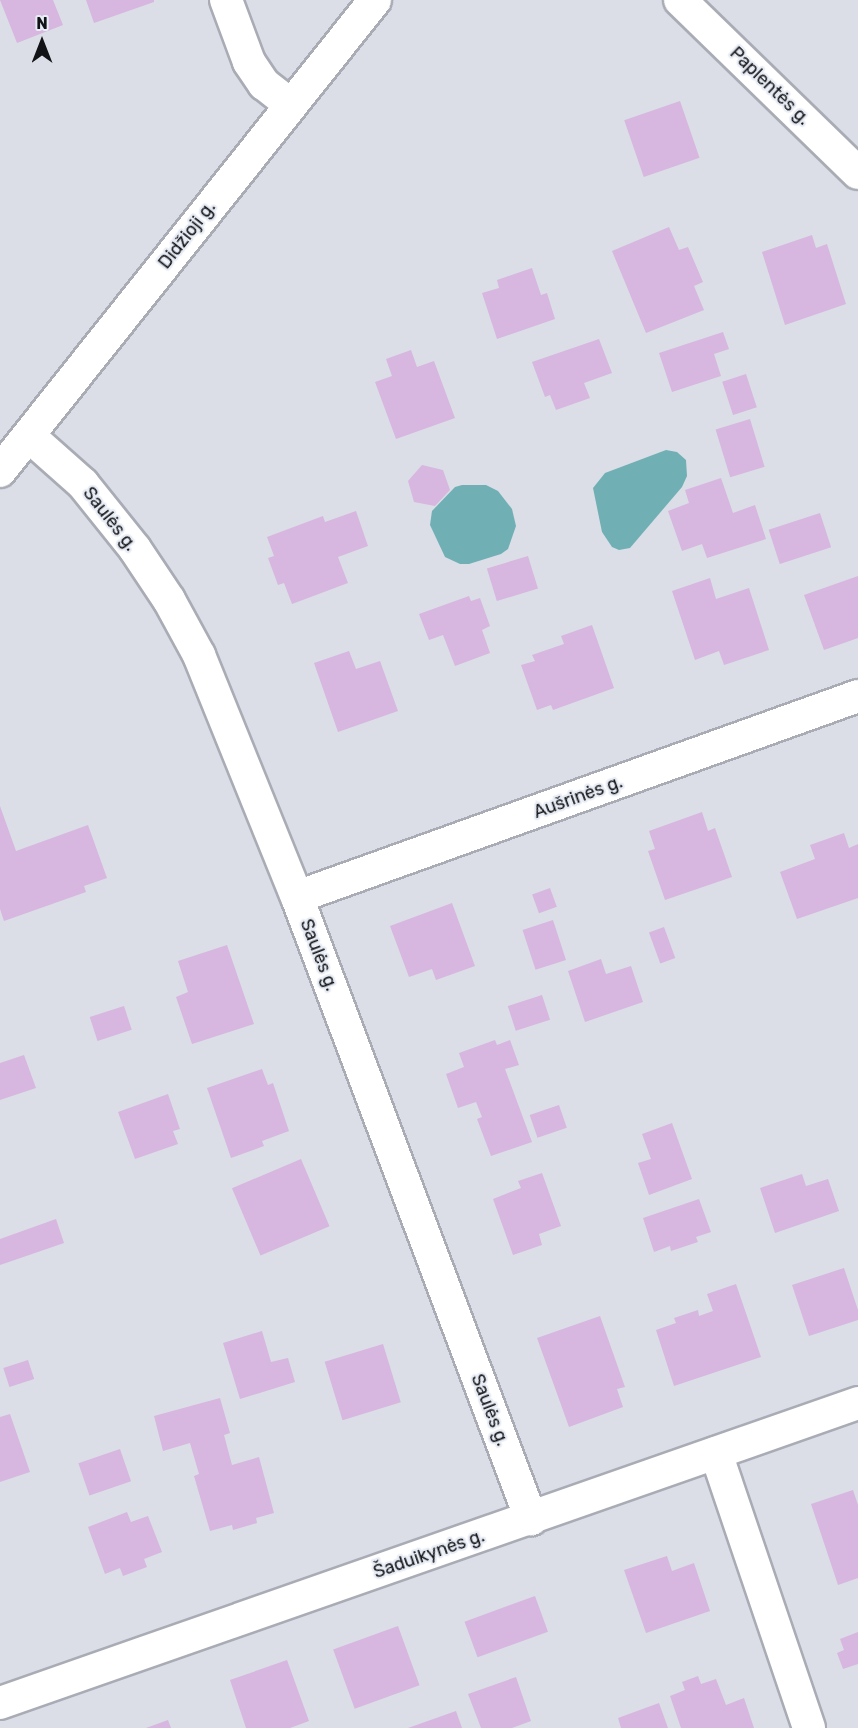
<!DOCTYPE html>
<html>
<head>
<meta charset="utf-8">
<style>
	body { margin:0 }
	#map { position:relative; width:858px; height:1728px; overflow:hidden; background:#dbdee7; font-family:Rubik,sans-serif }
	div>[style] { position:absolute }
	.water>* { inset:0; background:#70b0b5 }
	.building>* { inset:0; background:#d7b6df; transform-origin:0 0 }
	.roads { filter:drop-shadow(2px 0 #a9acb5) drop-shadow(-2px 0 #a9acb5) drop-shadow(0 2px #a9acb5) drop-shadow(0 -2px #a9acb5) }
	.street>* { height:32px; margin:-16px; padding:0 16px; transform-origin:16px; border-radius:16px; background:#fff }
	span { translate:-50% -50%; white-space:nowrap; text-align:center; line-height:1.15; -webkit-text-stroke:4.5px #e8ecf5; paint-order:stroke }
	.street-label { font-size:18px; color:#121316 }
	.north { position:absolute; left:12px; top:12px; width:60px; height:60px; -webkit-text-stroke:4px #e8ecf5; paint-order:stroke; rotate:0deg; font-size:16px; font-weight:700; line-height:24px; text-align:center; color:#121316 }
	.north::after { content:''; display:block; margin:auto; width:21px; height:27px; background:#121316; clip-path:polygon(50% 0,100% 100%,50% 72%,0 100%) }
</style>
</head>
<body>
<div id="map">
	<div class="water">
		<i style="clip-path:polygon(666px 450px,677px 452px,686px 460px,687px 476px,682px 487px,630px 548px,619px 550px,612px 547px,602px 532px,593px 488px,605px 473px)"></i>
		<i style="clip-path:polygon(462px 485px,486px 485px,498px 491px,512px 509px,516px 526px,508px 549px,501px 554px,469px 564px,460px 564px,445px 557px,430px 525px,432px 511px,455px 487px)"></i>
	</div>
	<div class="building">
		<i style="clip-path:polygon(0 0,53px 0,63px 25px,17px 43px)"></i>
		<i style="clip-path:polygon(86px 0,154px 0,154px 2px,94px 23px)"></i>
		<i style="left:680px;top:101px;width:60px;height:59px;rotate:71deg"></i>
		<i style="clip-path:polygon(669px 227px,679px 250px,688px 247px,703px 282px,694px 286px,704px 310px,646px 333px,612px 251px)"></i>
		<i style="clip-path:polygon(812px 235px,816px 248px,827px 244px,846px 304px,785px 325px,762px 252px)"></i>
		<i style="clip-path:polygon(532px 268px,541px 295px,547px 293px,555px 319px,497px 339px,482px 293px,499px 288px,497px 280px)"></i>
		<i style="clip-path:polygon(723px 332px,729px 349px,714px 354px,721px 376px,672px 392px,659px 353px)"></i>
		<i style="clip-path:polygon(599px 339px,612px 373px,584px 383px,590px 398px,556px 410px,550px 395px,545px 397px,532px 362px)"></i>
		<i style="clip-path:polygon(411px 350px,417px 367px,434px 361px,455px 418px,396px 439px,375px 382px,392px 376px,386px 359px)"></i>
		<i style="left:746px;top:374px;width:35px;height:25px;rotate:72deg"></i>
		<i style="left:750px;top:419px;width:50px;height:36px;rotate:73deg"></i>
		<i style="clip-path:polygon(422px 465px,443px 470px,450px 490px,435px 506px,414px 502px,408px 481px)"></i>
		<i style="clip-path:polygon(721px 478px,733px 513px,755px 505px,766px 539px,707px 558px,702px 544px,682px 551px,668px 511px,689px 503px,685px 490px)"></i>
		<i style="clip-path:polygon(356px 511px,368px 546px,338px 557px,348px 583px,292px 604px,284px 583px,278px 585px,268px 558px,274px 556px,267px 537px,323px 516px,325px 522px)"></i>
		<i style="left:820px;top:513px;width:36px;height:54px;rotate:72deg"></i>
		<i style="left:528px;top:556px;width:34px;height:43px;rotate:73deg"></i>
		<i style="clip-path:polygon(858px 576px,858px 638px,824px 650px,804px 595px)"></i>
		<i style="clip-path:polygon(710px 578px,716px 599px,749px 588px,769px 650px,724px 665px,719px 651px,695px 660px,672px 591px)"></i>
		<i style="clip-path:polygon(469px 596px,471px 601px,480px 598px,490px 626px,482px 630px,490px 653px,455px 666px,443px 635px,429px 640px,419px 614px)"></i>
		<i style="clip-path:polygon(592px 625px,614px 688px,553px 710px,551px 705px,537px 710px,521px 665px,535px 661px,532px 655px,564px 644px,561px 636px)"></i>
		<i style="clip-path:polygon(349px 651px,356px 669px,380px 661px,398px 711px,338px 732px,314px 663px)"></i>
		<i style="clip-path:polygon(0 806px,16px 851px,88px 825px,107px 878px,84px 886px,86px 892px,4px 921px,0 909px)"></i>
		<i style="clip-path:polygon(702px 812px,708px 831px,715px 828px,732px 877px,665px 900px,648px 851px,655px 849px,649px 831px)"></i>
		<i style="clip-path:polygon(844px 833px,849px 848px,858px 844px,858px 898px,797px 919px,780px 872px,815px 859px,810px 845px)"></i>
		<i style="left:550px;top:888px;width:20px;height:19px;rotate:70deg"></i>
		<i style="clip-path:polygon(452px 903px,475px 966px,436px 980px,432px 969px,409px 977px,390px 926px)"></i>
		<i style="left:553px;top:920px;width:42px;height:32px;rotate:72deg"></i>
		<i style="left:664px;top:927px;width:33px;height:16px;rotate:70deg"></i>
		<i style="clip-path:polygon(227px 945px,254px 1024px,192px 1044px,176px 997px,188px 992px,178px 961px)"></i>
		<i style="clip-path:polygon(601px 959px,606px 974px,631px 966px,643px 1002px,585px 1022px,568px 971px)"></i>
		<i style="left:542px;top:995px;width:26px;height:36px;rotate:72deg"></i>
		<i style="left:124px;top:1006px;width:25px;height:36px;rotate:72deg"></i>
		<i style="clip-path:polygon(495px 1040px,497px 1045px,510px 1040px,519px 1065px,505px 1069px,532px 1142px,491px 1156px,477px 1119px,482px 1117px,476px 1102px,458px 1108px,446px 1074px,464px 1067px,459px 1053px)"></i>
		<i style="clip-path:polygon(24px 1055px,36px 1088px,0 1100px,0 1063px)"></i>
		<i style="clip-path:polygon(262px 1069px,268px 1085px,273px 1083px,289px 1131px,262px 1141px,264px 1146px,231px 1158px,207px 1088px)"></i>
		<i style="clip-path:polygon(168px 1094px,180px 1129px,173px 1131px,178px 1144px,135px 1159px,118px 1112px)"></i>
		<i style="left:559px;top:1105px;width:24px;height:31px;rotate:71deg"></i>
		<i style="clip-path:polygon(672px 1123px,692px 1179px,649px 1195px,638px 1163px,651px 1159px,642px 1134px)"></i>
		<i style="left:301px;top:1159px;width:73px;height:75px;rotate:67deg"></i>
		<i style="clip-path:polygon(542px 1173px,561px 1226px,539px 1234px,542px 1245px,513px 1255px,493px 1199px,521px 1188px,518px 1181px)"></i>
		<i style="clip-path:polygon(802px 1174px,806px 1186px,828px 1179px,839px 1211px,775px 1233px,760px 1188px)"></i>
		<i style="clip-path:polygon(699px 1199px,711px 1232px,696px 1237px,698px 1242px,671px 1251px,670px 1246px,654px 1252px,643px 1218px)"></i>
		<i style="clip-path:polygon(56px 1219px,64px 1243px,0 1265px,0 1239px)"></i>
		<i style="clip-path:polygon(844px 1268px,858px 1310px,858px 1320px,809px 1336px,792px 1285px)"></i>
		<i style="clip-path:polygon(736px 1284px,761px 1357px,674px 1386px,656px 1330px,676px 1323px,674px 1318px,698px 1310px,699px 1316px,713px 1311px,707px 1294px)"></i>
		<i style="clip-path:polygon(600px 1316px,625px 1387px,617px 1389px,623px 1407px,569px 1427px,537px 1338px)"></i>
		<i style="clip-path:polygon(262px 1331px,271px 1362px,288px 1358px,295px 1382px,240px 1399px,223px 1343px)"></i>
		<i style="left:383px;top:1344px;width:61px;height:61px;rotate:73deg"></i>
		<i style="left:28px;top:1360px;width:20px;height:26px;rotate:72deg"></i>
		<i style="clip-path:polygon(220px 1398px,230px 1433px,224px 1435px,232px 1465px,259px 1457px,274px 1513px,256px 1518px,257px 1523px,233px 1530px,232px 1525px,210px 1531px,194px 1476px,199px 1474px,190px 1443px,163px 1451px,154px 1416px)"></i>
		<i style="clip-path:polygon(10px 1414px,30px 1472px,0 1482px,0 1417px)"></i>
		<i style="left:120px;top:1449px;width:34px;height:44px;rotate:71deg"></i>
		<i style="clip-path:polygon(853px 1490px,858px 1505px,858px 1578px,838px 1585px,811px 1504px)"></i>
		<i style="clip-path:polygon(127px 1512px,131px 1522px,148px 1516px,162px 1552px,144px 1559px,147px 1567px,123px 1576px,120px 1568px,105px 1574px,88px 1527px)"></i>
		<i style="clip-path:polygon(667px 1556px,672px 1571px,694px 1563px,710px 1611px,646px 1633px,624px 1570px)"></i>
		<i style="left:535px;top:1596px;width:38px;height:75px;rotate:70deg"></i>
		<i style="left:398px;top:1626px;width:63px;height:69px;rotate:70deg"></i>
		<i style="clip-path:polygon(858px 1632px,858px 1664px,843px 1669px,837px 1653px,844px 1650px,840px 1639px)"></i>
		<i style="clip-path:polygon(287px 1660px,309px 1721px,290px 1728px,246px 1728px,230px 1680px)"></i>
		<i style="clip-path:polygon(698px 1676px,701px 1684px,716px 1679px,726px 1705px,744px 1698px,754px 1728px,681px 1728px,670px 1696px,685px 1690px,682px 1682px)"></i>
		<i style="clip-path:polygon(516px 1677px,531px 1721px,512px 1728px,481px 1728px,468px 1694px)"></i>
		<i style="clip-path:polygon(659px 1703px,668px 1728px,621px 1728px,618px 1718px)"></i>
		<i style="clip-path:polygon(456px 1711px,462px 1728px,408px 1728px)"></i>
		<i style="clip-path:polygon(168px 1720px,171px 1728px,146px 1728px)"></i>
	</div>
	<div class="roads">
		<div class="street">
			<i style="left:226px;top:0;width:66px;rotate:69.6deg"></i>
			<i style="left:249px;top:62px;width:27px;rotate:56deg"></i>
			<i style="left:264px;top:84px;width:33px;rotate:38deg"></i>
			<i style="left:680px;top:0;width:248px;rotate:44.2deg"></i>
			<i style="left:29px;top:436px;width:72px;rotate:41.6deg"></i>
			<i style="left:83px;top:484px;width:83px;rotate:51.3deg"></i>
			<i style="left:135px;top:549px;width:61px;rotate:56.3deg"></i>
			<i style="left:169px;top:600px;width:63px;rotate:61.4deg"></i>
			<i style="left:199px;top:655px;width:261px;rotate:68deg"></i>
			<i style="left:297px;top:897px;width:665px;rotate:69.38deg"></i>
			<i style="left:0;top:471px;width:602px;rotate:-51.47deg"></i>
			<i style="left:297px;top:897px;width:596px;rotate:-19.71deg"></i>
			<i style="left:716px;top:1453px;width:290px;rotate:71.3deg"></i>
			<i style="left:0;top:1703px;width:909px;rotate:-19.27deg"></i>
		</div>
	</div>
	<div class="street-label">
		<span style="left:770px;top:86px;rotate:44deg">Paplentės g.</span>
		<span style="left:187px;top:235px;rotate:-52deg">Didžioji g.</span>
		<span style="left:110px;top:519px;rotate:52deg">Saulės g.</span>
		<span style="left:578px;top:797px;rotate:-20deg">Aušrinės g.</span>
		<span style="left:319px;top:955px;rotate:69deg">Saulės g.</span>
		<span style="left:490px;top:1410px;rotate:69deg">Saulės g.</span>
		<span style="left:429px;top:1554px;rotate:-19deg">Šaduikynės g.</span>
	</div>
	<div class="north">N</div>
</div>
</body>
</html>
